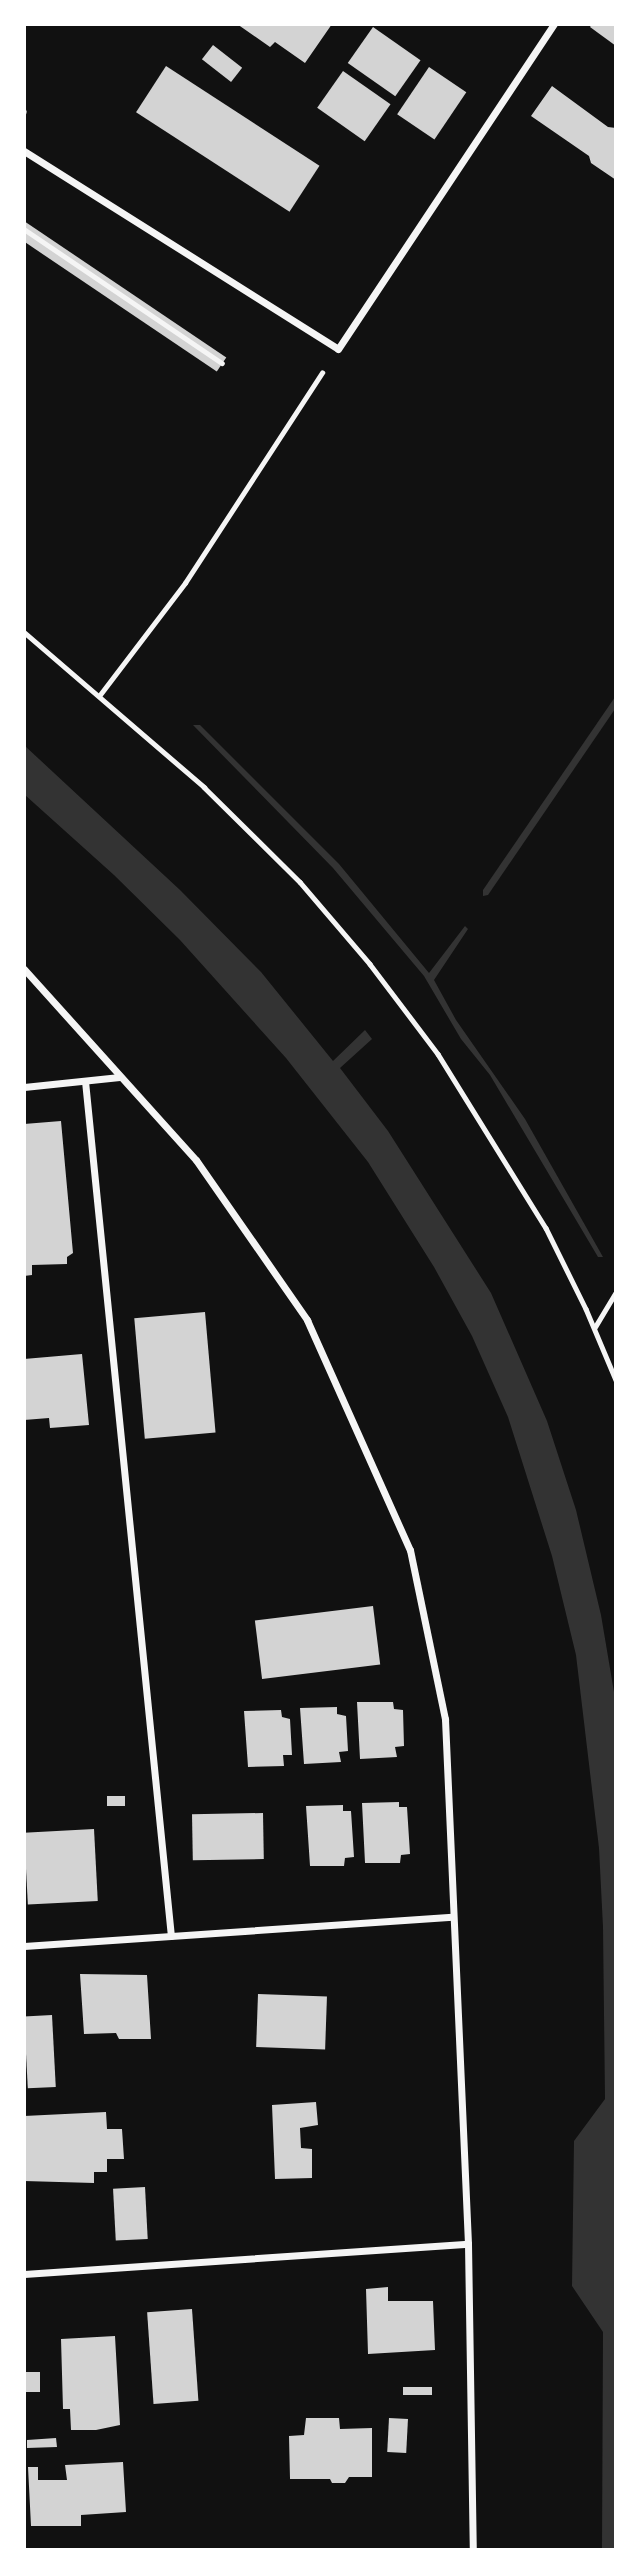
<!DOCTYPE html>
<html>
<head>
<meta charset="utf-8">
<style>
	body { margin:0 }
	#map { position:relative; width:640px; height:2574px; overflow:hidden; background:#111; font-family:"Noto Sans",sans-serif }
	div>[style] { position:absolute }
	.water>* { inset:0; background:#333 }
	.building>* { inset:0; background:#d3d3d3; transform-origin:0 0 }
	.path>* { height:4.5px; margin:-2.25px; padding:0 2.25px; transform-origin:2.25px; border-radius:2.25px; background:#f5f5f5 }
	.minor>* { height:7px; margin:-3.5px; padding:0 3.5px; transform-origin:3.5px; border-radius:3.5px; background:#f5f5f5 }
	span { translate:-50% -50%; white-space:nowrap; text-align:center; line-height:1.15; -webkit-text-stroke:5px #fff; paint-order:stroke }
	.frame { position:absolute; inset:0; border:26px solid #fff; pointer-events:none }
</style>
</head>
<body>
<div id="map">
	<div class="water">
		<i style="clip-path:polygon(615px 697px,615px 709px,488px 895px,483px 896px,483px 890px)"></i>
		<i style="clip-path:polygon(193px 725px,200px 725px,339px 864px,429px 973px,465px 926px,468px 929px,434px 980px,456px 1020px,525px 1119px,603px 1257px,598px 1257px,490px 1075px,461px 1039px,424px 976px,333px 868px)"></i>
		<i style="clip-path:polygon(25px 746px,180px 890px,261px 972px,333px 1061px,365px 1030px,372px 1039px,340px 1068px,388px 1131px,491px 1293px,547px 1421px,576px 1510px,601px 1615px,615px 1698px,615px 2549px,602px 2549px,603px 2332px,572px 2286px,574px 2141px,605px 2099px,603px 1927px,599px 1848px,576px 1655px,552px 1556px,508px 1417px,472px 1336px,434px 1267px,368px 1162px,286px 1058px,180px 940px,114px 875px,25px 795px)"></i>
	</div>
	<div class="building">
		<i style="clip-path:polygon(237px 24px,332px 24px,305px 63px,275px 42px,270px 47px)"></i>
		<i style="clip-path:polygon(592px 24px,616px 24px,616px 46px,590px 27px)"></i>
		<i style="left:373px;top:27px;width:58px;height:44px;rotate:35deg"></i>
		<i style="left:213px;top:45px;width:37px;height:18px;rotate:38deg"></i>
		<i style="left:166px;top:66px;width:183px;height:55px;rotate:33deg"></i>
		<i style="left:429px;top:67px;width:45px;height:57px;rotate:34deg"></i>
		<i style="left:343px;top:71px;width:58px;height:45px;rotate:35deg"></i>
		<i style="clip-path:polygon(552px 86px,608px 127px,616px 128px,616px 180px,591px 163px,589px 156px,531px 116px)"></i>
		<i style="left:24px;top:221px;width:244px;height:17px;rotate:34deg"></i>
		<i style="clip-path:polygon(61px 1121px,73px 1253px,67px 1257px,67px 1264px,32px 1265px,32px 1275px,24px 1276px,24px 1124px)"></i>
		<i style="left:205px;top:1312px;width:121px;height:71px;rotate:85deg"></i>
		<i style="clip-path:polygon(82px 1354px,89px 1425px,50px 1428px,49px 1418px,24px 1420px,24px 1359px)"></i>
		<i style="left:373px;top:1606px;width:59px;height:119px;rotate:83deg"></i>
		<i style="clip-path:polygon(357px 1702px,393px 1702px,394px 1709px,403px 1710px,404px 1746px,395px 1747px,397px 1757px,360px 1759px)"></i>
		<i style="clip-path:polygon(337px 1707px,337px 1714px,346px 1716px,348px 1751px,339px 1752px,341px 1762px,304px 1764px,300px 1708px)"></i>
		<i style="clip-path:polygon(281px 1710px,282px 1717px,290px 1719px,292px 1755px,283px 1755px,284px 1766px,248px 1767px,244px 1711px)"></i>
		<i style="left:107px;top:1796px;width:18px;height:10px"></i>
		<i style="clip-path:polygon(399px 1802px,399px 1807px,407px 1807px,410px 1854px,401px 1855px,400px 1863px,365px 1863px,362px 1803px)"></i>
		<i style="clip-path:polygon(343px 1805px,343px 1811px,351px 1811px,354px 1857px,345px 1858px,344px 1866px,310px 1866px,306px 1806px)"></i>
		<i style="left:263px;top:1813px;width:46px;height:71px;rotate:89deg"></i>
		<i style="left:94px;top:1829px;width:72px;height:70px;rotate:87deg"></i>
		<i style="clip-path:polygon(80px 1974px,147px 1975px,151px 2039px,119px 2039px,116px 2033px,84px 2034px)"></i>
		<i style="left:258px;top:1994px;width:69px;height:53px;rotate:2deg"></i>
		<i style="left:52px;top:2015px;width:72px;height:28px;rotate:87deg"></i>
		<i style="clip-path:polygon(316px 2102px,318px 2125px,300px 2128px,301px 2148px,312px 2149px,312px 2178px,275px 2179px,272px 2105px)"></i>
		<i style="clip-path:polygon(106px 2112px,107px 2129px,122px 2129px,124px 2159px,107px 2159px,107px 2172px,94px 2172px,94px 2183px,24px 2181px,24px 2116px)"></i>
		<i style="left:145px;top:2187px;width:52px;height:32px;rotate:87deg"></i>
		<i style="clip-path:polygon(388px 2287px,388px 2301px,433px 2301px,435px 2350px,368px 2354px,366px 2289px)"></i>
		<i style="left:192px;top:2309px;width:92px;height:45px;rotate:86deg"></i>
		<i style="clip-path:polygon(115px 2336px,120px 2425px,96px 2430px,71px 2430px,70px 2409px,63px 2409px,61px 2339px)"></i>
		<i style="left:24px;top:2372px;width:16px;height:20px"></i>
		<i style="left:403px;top:2387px;width:29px;height:8px"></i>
		<i style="clip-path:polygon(306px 2418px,339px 2418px,340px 2429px,372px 2428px,372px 2477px,349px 2477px,345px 2483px,332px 2483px,330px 2479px,290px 2479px,289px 2436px,304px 2435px)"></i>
		<i style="left:389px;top:2418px;width:19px;height:34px;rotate:3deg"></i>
		<i style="clip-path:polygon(56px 2438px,57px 2447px,27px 2448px,27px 2440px)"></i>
		<i style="clip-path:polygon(123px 2462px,126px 2512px,81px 2515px,81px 2526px,31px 2526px,28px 2467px,38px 2467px,38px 2480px,67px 2480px,65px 2465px)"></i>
	</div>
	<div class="path">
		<i style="left:24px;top:111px;width:1px;rotate:90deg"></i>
		<i style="left:24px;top:229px;width:239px;rotate:34.1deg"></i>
		<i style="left:24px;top:632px;width:238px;rotate:40.7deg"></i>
		<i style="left:204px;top:787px;width:135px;rotate:44.7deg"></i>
		<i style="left:300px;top:882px;width:108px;rotate:49.5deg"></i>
		<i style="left:370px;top:964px;width:113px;rotate:52.9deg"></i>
		<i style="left:438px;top:1054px;width:205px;rotate:58.2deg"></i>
		<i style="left:546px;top:1228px;width:90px;rotate:63.7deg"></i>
		<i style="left:586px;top:1309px;width:77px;rotate:67.1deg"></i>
		<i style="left:99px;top:696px;width:142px;rotate:-52.7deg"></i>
		<i style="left:185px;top:583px;width:251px;rotate:-56.9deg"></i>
		<i style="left:595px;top:1327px;width:41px;rotate:-59deg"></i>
	</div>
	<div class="minor">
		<i style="left:24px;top:151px;width:371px;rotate:32.2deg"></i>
		<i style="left:338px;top:349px;width:390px;rotate:-56.4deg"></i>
		<i style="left:24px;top:969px;width:257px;rotate:48deg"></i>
		<i style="left:196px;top:1160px;width:195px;rotate:55.2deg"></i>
		<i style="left:307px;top:1320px;width:252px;rotate:65.9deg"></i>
		<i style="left:410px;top:1550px;width:173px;rotate:78.3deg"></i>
		<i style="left:445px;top:1719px;width:526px;rotate:87.49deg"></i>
		<i style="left:468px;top:2244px;width:306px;rotate:89.1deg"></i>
		<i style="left:85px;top:1081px;width:859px;rotate:84.26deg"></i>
		<i style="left:24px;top:1087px;width:96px;rotate:-6deg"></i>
		<i style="left:24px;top:1946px;width:429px;rotate:-3.9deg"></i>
		<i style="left:24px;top:2274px;width:445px;rotate:-3.9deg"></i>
	</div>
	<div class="frame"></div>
</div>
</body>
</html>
